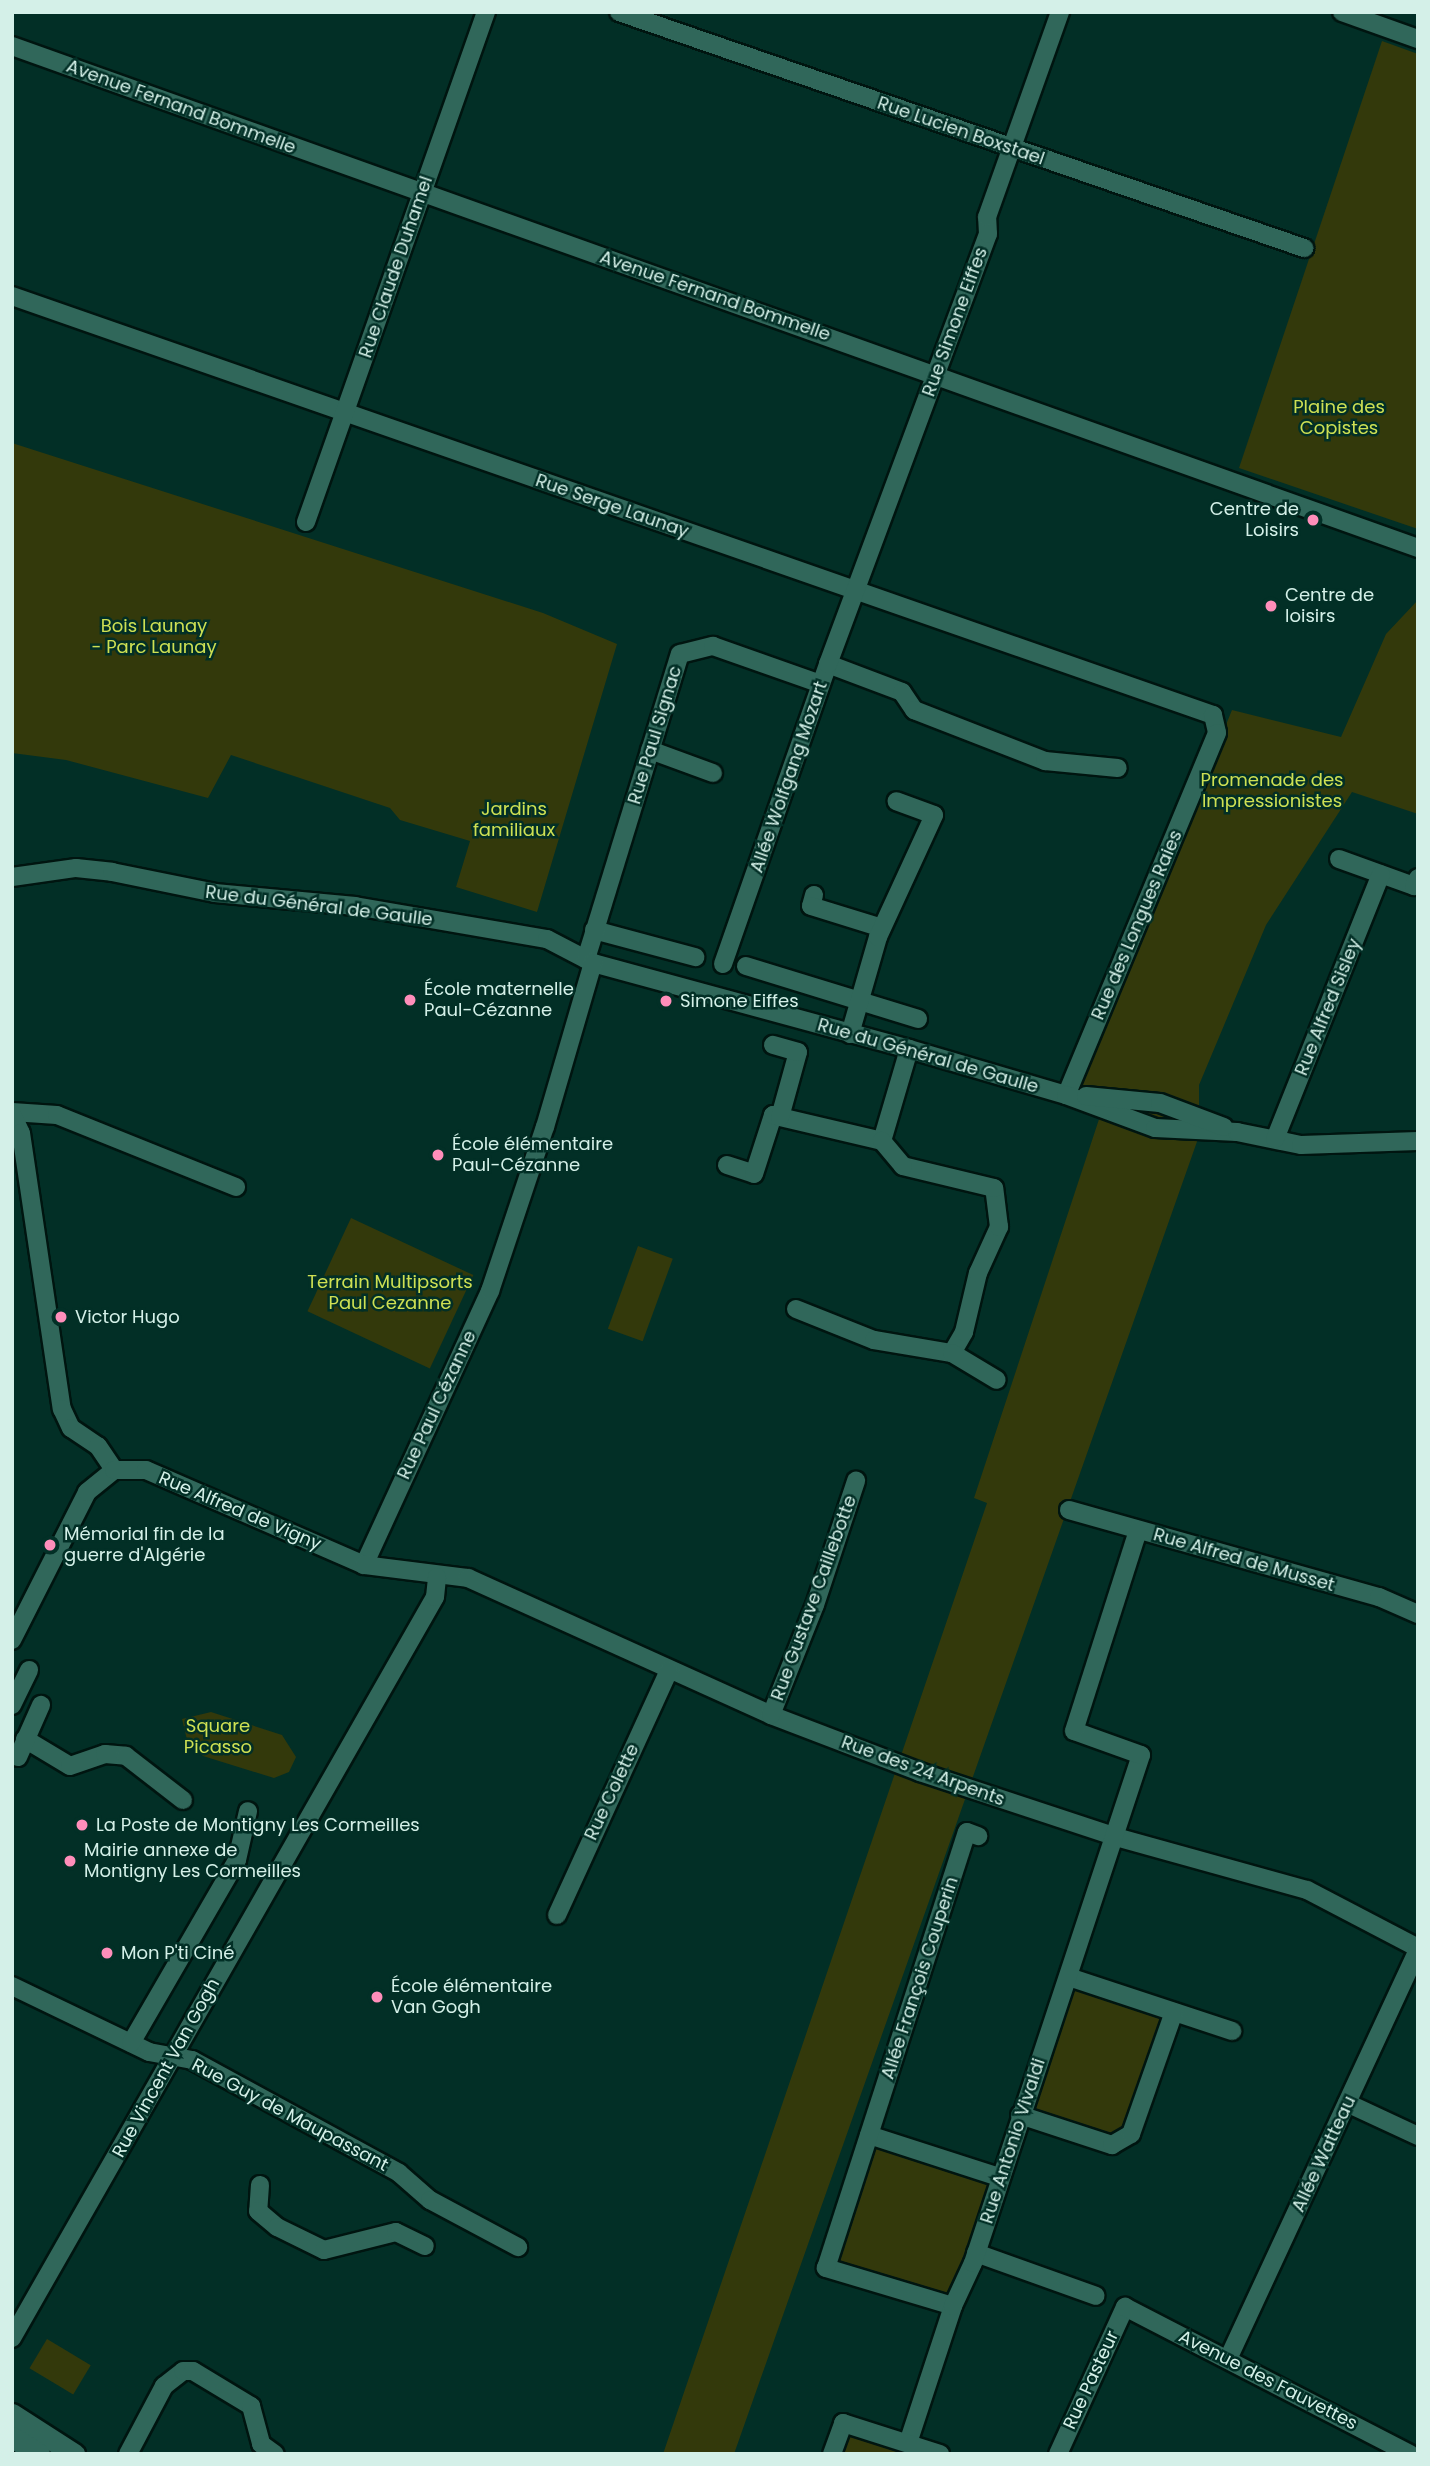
<!DOCTYPE html>
<html>
<head>
<meta charset="utf-8">
<style>
	body { margin:0 }
	#map { position:relative; width:1430px; height:2466px; overflow:hidden; background:#022f26; font-family:Poppins,sans-serif }
	div>[style] { position:absolute }
	.green>* { inset:0; background:#33390b; transform-origin:0 0 }
	.roads { filter:drop-shadow(2px 0 #001510) drop-shadow(-2px 0 #001510) drop-shadow(0 2px #001510) drop-shadow(0 -2px #001510) }
	.street>* { height:18px; margin:-9px; padding:0 9px; transform-origin:9px; border-radius:9px; background:#30675a }
	.secondary>* { height:21px; margin:-10.5px; padding:0 10.5px; transform-origin:10.5px; border-radius:10.5px; background:#30675a }
	.dots>* { width:19px; height:19px; translate:-50% -50%; box-sizing:border-box; border:4px solid #022f26; border-radius:50% }
	span { translate:-50% -50%; white-space:nowrap; text-align:center; line-height:1.15; -webkit-text-stroke:5px #022f26; paint-order:stroke }
	.street-label { font-size:18px; color:#d4f0e8 }
	.park-label { font-size:18px; color:#cee053 }
	.poi-label { font-size:18px; color:#d4f0e8 }
	.right { translate:-100% -50%; text-align:right }
	.left { translate:0 -50%; text-align:left }
	.frame { position:absolute; inset:0; border:14px solid #d4f0e8; pointer-events:none }
</style>
</head>
<body>
<div id="map">
	<div class="green">
		<i style="clip-path:polygon(1382px 41px,1418px 54px,1418px 529px,1239px 468px)"></i>
		<i style="clip-path:polygon(12px 443px,543px 613px,617px 644px,537px 912px,456px 887px,470px 841px,400px 820px,390px 808px,231px 755px,208px 798px,66px 760px,12px 753px)"></i>
		<i style="clip-path:polygon(1418px 600px,1418px 814px,1352px 792px,1266px 925px,1199px 1085px,1199px 1136px,734px 2454px,663px 2454px,987px 1503px,974px 1498px,1106px 1098px,1075px 1095px,1232px 710px,1341px 737px,1386px 634px)"></i>
		<i style="left:351px;top:1218px;width:135px;height:103px;rotate:25deg"></i>
		<i style="left:638px;top:1246px;width:37px;height:88px;rotate:20deg"></i>
		<i style="clip-path:polygon(211px 1712px,282px 1735px,296px 1757px,289px 1772px,274px 1778px,203px 1756px,188px 1744px,182px 1719px)"></i>
		<i style="clip-path:polygon(1069px 1977px,1174px 2012px,1131px 2134px,1112px 2145px,1020px 2115px)"></i>
		<i style="left:869px;top:2135px;width:137px;height:140px;rotate:18deg"></i>
		<i style="left:47px;top:2339px;width:51px;height:34px;rotate:31deg"></i>
		<i style="clip-path:polygon(843px 2423px,940px 2454px,832px 2454px)"></i>
	</div>
	<div class="roads">
		<div class="street">
			<i style="left:619px;top:12px;width:725px;rotate:19.01deg"></i>
			<i style="left:1342px;top:12px;width:81px;rotate:19.6deg"></i>
			<i style="left:12px;top:46px;width:1493px;rotate:19.65deg"></i>
			<i style="left:12px;top:296px;width:1272px;rotate:19.23deg"></i>
			<i style="left:1213px;top:715px;width:18px;rotate:77deg"></i>
			<i style="left:1217px;top:733px;width:392px;rotate:112.6deg"></i>
			<i style="left:306px;top:522px;width:541px;rotate:-70.56deg"></i>
			<i style="left:828px;top:664px;width:79px;rotate:20.7deg"></i>
			<i style="left:902px;top:692px;width:22px;rotate:56deg"></i>
			<i style="left:914px;top:710px;width:141px;rotate:21.3deg"></i>
			<i style="left:1045px;top:761px;width:73px;rotate:5.5deg"></i>
			<i style="left:650px;top:750px;width:67px;rotate:20.1deg"></i>
			<i style="left:1339px;top:859px;width:80px;rotate:19.8deg"></i>
			<i style="left:1414px;top:886px;width:9px;rotate:-63deg"></i>
			<i style="left:12px;top:877px;width:65px;rotate:-8deg"></i>
			<i style="left:76px;top:868px;width:36px;rotate:6deg"></i>
			<i style="left:112px;top:872px;width:105px;rotate:11.5deg"></i>
			<i style="left:215px;top:893px;width:141px;rotate:5.3deg"></i>
			<i style="left:355px;top:906px;width:195px;rotate:9.8deg"></i>
			<i style="left:547px;top:939px;width:52px;rotate:27.6deg"></i>
			<i style="left:593px;top:963px;width:327px;rotate:15.2deg"></i>
			<i style="left:909px;top:1049px;width:164px;rotate:16.3deg"></i>
			<i style="left:1066px;top:1095px;width:95px;rotate:20.3deg"></i>
			<i style="left:1155px;top:1128px;width:82px;rotate:2.8deg"></i>
			<i style="left:1237px;top:1132px;width:65px;rotate:11.5deg"></i>
			<i style="left:1301px;top:1145px;width:117px;rotate:-2deg"></i>
			<i style="left:814px;top:895px;width:11px;rotate:105deg"></i>
			<i style="left:811px;top:906px;width:74px;rotate:17.2deg"></i>
			<i style="left:594px;top:930px;width:105px;rotate:15deg"></i>
			<i style="left:586px;top:959px;width:319px;rotate:-72.9deg"></i>
			<i style="left:680px;top:654px;width:34px;rotate:-14deg"></i>
			<i style="left:713px;top:646px;width:114px;rotate:19.4deg"></i>
			<i style="left:723px;top:964px;width:318px;rotate:-70.7deg"></i>
			<i style="left:828px;top:664px;width:459px;rotate:-69.6deg"></i>
			<i style="left:988px;top:234px;width:17px;rotate:-93deg"></i>
			<i style="left:987px;top:217px;width:218px;rotate:-70.4deg"></i>
			<i style="left:746px;top:966px;width:180px;rotate:17.1deg"></i>
			<i style="left:850px;top:1034px;width:101px;rotate:-73.9deg"></i>
			<i style="left:878px;top:937px;width:134px;rotate:-65.3deg"></i>
			<i style="left:934px;top:815px;width:40px;rotate:-159.8deg"></i>
			<i style="left:1086px;top:1096px;width:74px;rotate:5.4deg"></i>
			<i style="left:1160px;top:1103px;width:68px;rotate:20.6deg"></i>
			<i style="left:12px;top:1112px;width:45px;rotate:3.8deg"></i>
			<i style="left:57px;top:1115px;width:193px;rotate:21.9deg"></i>
			<i style="left:12px;top:1114px;width:21px;rotate:65deg"></i>
			<i style="left:21px;top:1133px;width:279px;rotate:81.6deg"></i>
			<i style="left:62px;top:1409px;width:21px;rotate:65deg"></i>
			<i style="left:71px;top:1428px;width:32px;rotate:34deg"></i>
			<i style="left:98px;top:1446px;width:29px;rotate:56deg"></i>
			<i style="left:780px;top:1117px;width:105px;rotate:13.2deg"></i>
			<i style="left:882px;top:1141px;width:96px;rotate:-73.6deg"></i>
			<i style="left:1275px;top:1139px;width:285px;rotate:-68.2deg"></i>
			<i style="left:727px;top:1165px;width:28px;rotate:18deg"></i>
			<i style="left:754px;top:1174px;width:62px;rotate:-72.1deg"></i>
			<i style="left:773px;top:1115px;width:7px;rotate:16deg"></i>
			<i style="left:780px;top:1117px;width:67px;rotate:-74.5deg"></i>
			<i style="left:798px;top:1052px;width:26px;rotate:-164deg"></i>
			<i style="left:796px;top:1309px;width:84px;rotate:21.7deg"></i>
			<i style="left:874px;top:1340px;width:79px;rotate:9.5deg"></i>
			<i style="left:952px;top:1353px;width:24px;rotate:-60deg"></i>
			<i style="left:964px;top:1332px;width:61px;rotate:-76.7deg"></i>
			<i style="left:978px;top:1273px;width:51px;rotate:-65.5deg"></i>
			<i style="left:999px;top:1227px;width:39px;rotate:-97deg"></i>
			<i style="left:994px;top:1188px;width:94px;rotate:-166.4deg"></i>
			<i style="left:903px;top:1166px;width:33px;rotate:-130deg"></i>
			<i style="left:952px;top:1353px;width:52px;rotate:31deg"></i>
			<i style="left:1069px;top:1510px;width:322px;rotate:15.7deg"></i>
			<i style="left:1379px;top:1597px;width:43px;rotate:23.6deg"></i>
			<i style="left:364px;top:1565px;width:302px;rotate:-65.3deg"></i>
			<i style="left:490px;top:1291px;width:173px;rotate:-71.5deg"></i>
			<i style="left:545px;top:1127px;width:171px;rotate:-73.7deg"></i>
			<i style="left:12px;top:1640px;width:166px;rotate:-63.1deg"></i>
			<i style="left:87px;top:1492px;width:35px;rotate:-39deg"></i>
			<i style="left:114px;top:1470px;width:32px"></i>
			<i style="left:146px;top:1470px;width:238px;rotate:23.5deg"></i>
			<i style="left:364px;top:1565px;width:105px;rotate:7.1deg"></i>
			<i style="left:468px;top:1578px;width:333px;rotate:24.3deg"></i>
			<i style="left:771px;top:1715px;width:160px;rotate:20.9deg"></i>
			<i style="left:920px;top:1772px;width:206px;rotate:18.3deg"></i>
			<i style="left:1116px;top:1837px;width:198px;rotate:15.5deg"></i>
			<i style="left:1307px;top:1890px;width:125px;rotate:27.6deg"></i>
			<i style="left:12px;top:1705px;width:39px;rotate:-64deg"></i>
			<i style="left:771px;top:1715px;width:118px;rotate:-68.2deg"></i>
			<i style="left:815px;top:1605px;width:131px;rotate:-71.7deg"></i>
			<i style="left:25px;top:1739px;width:52px;rotate:31deg"></i>
			<i style="left:70px;top:1766px;width:37px;rotate:-19deg"></i>
			<i style="left:105px;top:1754px;width:21px;rotate:5deg"></i>
			<i style="left:126px;top:1756px;width:72px;rotate:37.7deg"></i>
			<i style="left:18px;top:1757px;width:57px;rotate:-66.1deg"></i>
			<i style="left:557px;top:1915px;width:269px;rotate:-65.4deg"></i>
			<i style="left:1069px;top:1977px;width:172px;rotate:18.3deg"></i>
			<i style="left:12px;top:1986px;width:152px;rotate:25.7deg"></i>
			<i style="left:149px;top:2052px;width:44px;rotate:10.5deg"></i>
			<i style="left:192px;top:2060px;width:236px;rotate:28.6deg"></i>
			<i style="left:399px;top:2173px;width:41px;rotate:41.1deg"></i>
			<i style="left:430px;top:2200px;width:100px;rotate:28.1deg"></i>
			<i style="left:131px;top:2043px;width:211px;rotate:-59.9deg"></i>
			<i style="left:237px;top:1860px;width:50px;rotate:-77.3deg"></i>
			<i style="left:1347px;top:2103px;width:78px;rotate:24.9deg"></i>
			<i style="left:1020px;top:2115px;width:97px;rotate:18.1deg"></i>
			<i style="left:1112px;top:2145px;width:22px;rotate:-30deg"></i>
			<i style="left:1131px;top:2134px;width:129px;rotate:-70.6deg"></i>
			<i style="left:869px;top:2135px;width:137px;rotate:17.9deg"></i>
			<i style="left:260px;top:2185px;width:26px;rotate:94deg"></i>
			<i style="left:258px;top:2211px;width:25px;rotate:40deg"></i>
			<i style="left:277px;top:2227px;width:52px;rotate:26.1deg"></i>
			<i style="left:324px;top:2250px;width:74px;rotate:-14deg"></i>
			<i style="left:396px;top:2232px;width:32px;rotate:26deg"></i>
			<i style="left:976px;top:2253px;width:127px;rotate:19.7deg"></i>
			<i style="left:953px;top:2306px;width:133px;rotate:-163.3deg"></i>
			<i style="left:826px;top:2268px;width:458px;rotate:-72.1deg"></i>
			<i style="left:967px;top:1832px;width:12px;rotate:20deg"></i>
			<i style="left:12px;top:2338px;width:853px;rotate:-60.28deg"></i>
			<i style="left:435px;top:1597px;width:20px;rotate:-84deg"></i>
			<i style="left:1228px;top:2359px;width:452px;rotate:-65.1deg"></i>
			<i style="left:908px;top:2443px;width:144px;rotate:-71.8deg"></i>
			<i style="left:953px;top:2306px;width:47px;rotate:-65.1deg"></i>
			<i style="left:973px;top:2263px;width:535px;rotate:-71.7deg"></i>
			<i style="left:1141px;top:1755px;width:71px;rotate:-160.3deg"></i>
			<i style="left:1074px;top:1731px;width:211px;rotate:-72.3deg"></i>
			<i style="left:128px;top:2454px;width:77px;rotate:-62.1deg"></i>
			<i style="left:164px;top:2386px;width:24px;rotate:-38deg"></i>
			<i style="left:183px;top:2371px;width:10px"></i>
			<i style="left:193px;top:2371px;width:68px;rotate:31.1deg"></i>
			<i style="left:251px;top:2406px;width:39px;rotate:75deg"></i>
			<i style="left:261px;top:2444px;width:17px;rotate:36deg"></i>
			<i style="left:832px;top:2454px;width:33px;rotate:-70deg"></i>
			<i style="left:843px;top:2423px;width:102px;rotate:17.7deg"></i>
			<i style="left:1058px;top:2454px;width:162px;rotate:-65.5deg"></i>
			<i style="left:1125px;top:2307px;width:321px;rotate:27.3deg"></i>
		</div>
		<div class="secondary">
			<i style="left:12px;top:2414px;width:74px;rotate:32.8deg"></i>
			<i style="left:12px;top:2437px;width:32px;rotate:32deg"></i>
		</div>
	</div>
	<div class="dots">
		<i style="left:1313px;top:520px;background:#ff8eba"></i>
		<i style="left:1271px;top:606px;background:#ff8eba"></i>
		<i style="left:410px;top:1000px;background:#ff8eba"></i>
		<i style="left:666px;top:1001px;background:#ff8eba"></i>
		<i style="left:438px;top:1155px;background:#ff8eba"></i>
		<i style="left:61px;top:1317px;background:#ff8eba"></i>
		<i style="left:50px;top:1545px;background:#ff8eba"></i>
		<i style="left:82px;top:1825px;background:#ff8eba"></i>
		<i style="left:70px;top:1861px;background:#ff8eba"></i>
		<i style="left:107px;top:1953px;background:#ff8eba"></i>
		<i style="left:377px;top:1997px;background:#ff8eba"></i>
	</div>
	<div class="street-label">
		<span style="left:181px;top:107px;rotate:20deg">Avenue Fernand Bommelle</span>
		<span style="left:961px;top:131px;rotate:19deg">Rue Lucien Boxstael</span>
		<span style="left:396px;top:267px;rotate:-71deg">Rue Claude Duhamel</span>
		<span style="left:715px;top:296px;rotate:19deg">Avenue Fernand Bommelle</span>
		<span style="left:955px;top:322px;rotate:-70deg">Rue Simone Eiffes</span>
		<span style="left:612px;top:506px;rotate:19deg">Rue Serge Launay</span>
		<span style="left:655px;top:735px;rotate:-73deg">Rue Paul Signac</span>
		<span style="left:789px;top:777px;rotate:-71deg">Allée Wolfgang Mozart</span>
		<span style="left:319px;top:906px;rotate:7deg">Rue du Général de Gaulle</span>
		<span style="left:1137px;top:925px;rotate:-67deg">Rue des Longues Raies</span>
		<span style="left:1328px;top:1007px;rotate:-68deg">Rue Alfred Sisley</span>
		<span style="left:928px;top:1056px;rotate:16deg">Rue du Général de Gaulle</span>
		<span style="left:437px;top:1405px;rotate:-65deg">Rue Paul Cézanne</span>
		<span style="left:240px;top:1511px;rotate:23deg">Rue Alfred de Vigny</span>
		<span style="left:1244px;top:1560px;rotate:16deg">Rue Alfred de Musset</span>
		<span style="left:814px;top:1598px;rotate:-70deg">Rue Gustave Caillebotte</span>
		<span style="left:923px;top:1771px;rotate:20deg">Rue des 24 Arpents</span>
		<span style="left:612px;top:1792px;rotate:-65deg">Rue Colette</span>
		<span style="left:920px;top:1978px;rotate:-72deg">Allée François Couperin</span>
		<span style="left:166px;top:2068px;rotate:-61deg">Rue Vincent Van Gogh</span>
		<span style="left:290px;top:2115px;rotate:28deg">Rue Guy de Maupassant</span>
		<span style="left:1013px;top:2141px;rotate:-72deg">Rue Antonio Vivaldi</span>
		<span style="left:1324px;top:2154px;rotate:-65deg">Allée Watteau</span>
		<span style="left:1091px;top:2380px;rotate:-65deg">Rue Pasteur</span>
		<span style="left:1268px;top:2380px;rotate:27deg">Avenue des Fauvettes</span>
	</div>
	<div class="park-label">
		<span style="left:1339px;top:418px">Plaine des<br>Copistes</span>
		<span style="left:154px;top:637px">Bois Launay<br>- Parc Launay</span>
		<span style="left:1272px;top:791px">Promenade des<br>Impressionistes</span>
		<span style="left:514px;top:820px">Jardins<br>familiaux</span>
		<span style="left:390px;top:1293px">Terrain Multipsorts<br>Paul Cezanne</span>
		<span style="left:218px;top:1737px">Square<br>Picasso</span>
	</div>
	<div class="poi-label">
		<span class="right" style="left:1299px;top:520px">Centre de<br>Loisirs</span>
		<span class="left" style="left:1285px;top:606px">Centre de<br>loisirs</span>
		<span class="left" style="left:424px;top:1000px">École maternelle<br>Paul-Cézanne</span>
		<span class="left" style="left:680px;top:1001px">Simone Eiffes</span>
		<span class="left" style="left:452px;top:1155px">École élémentaire<br>Paul-Cézanne</span>
		<span class="left" style="left:75px;top:1317px">Victor Hugo</span>
		<span class="left" style="left:64px;top:1545px">Mémorial fin de la<br>guerre d'Algérie</span>
		<span class="left" style="left:96px;top:1825px">La Poste de Montigny Les Cormeilles</span>
		<span class="left" style="left:84px;top:1861px">Mairie annexe de<br>Montigny Les Cormeilles</span>
		<span class="left" style="left:121px;top:1953px">Mon P'ti Ciné</span>
		<span class="left" style="left:391px;top:1997px">École élémentaire<br>Van Gogh</span>
	</div>
	<div class="frame"></div>
</div>
</body>
</html>
